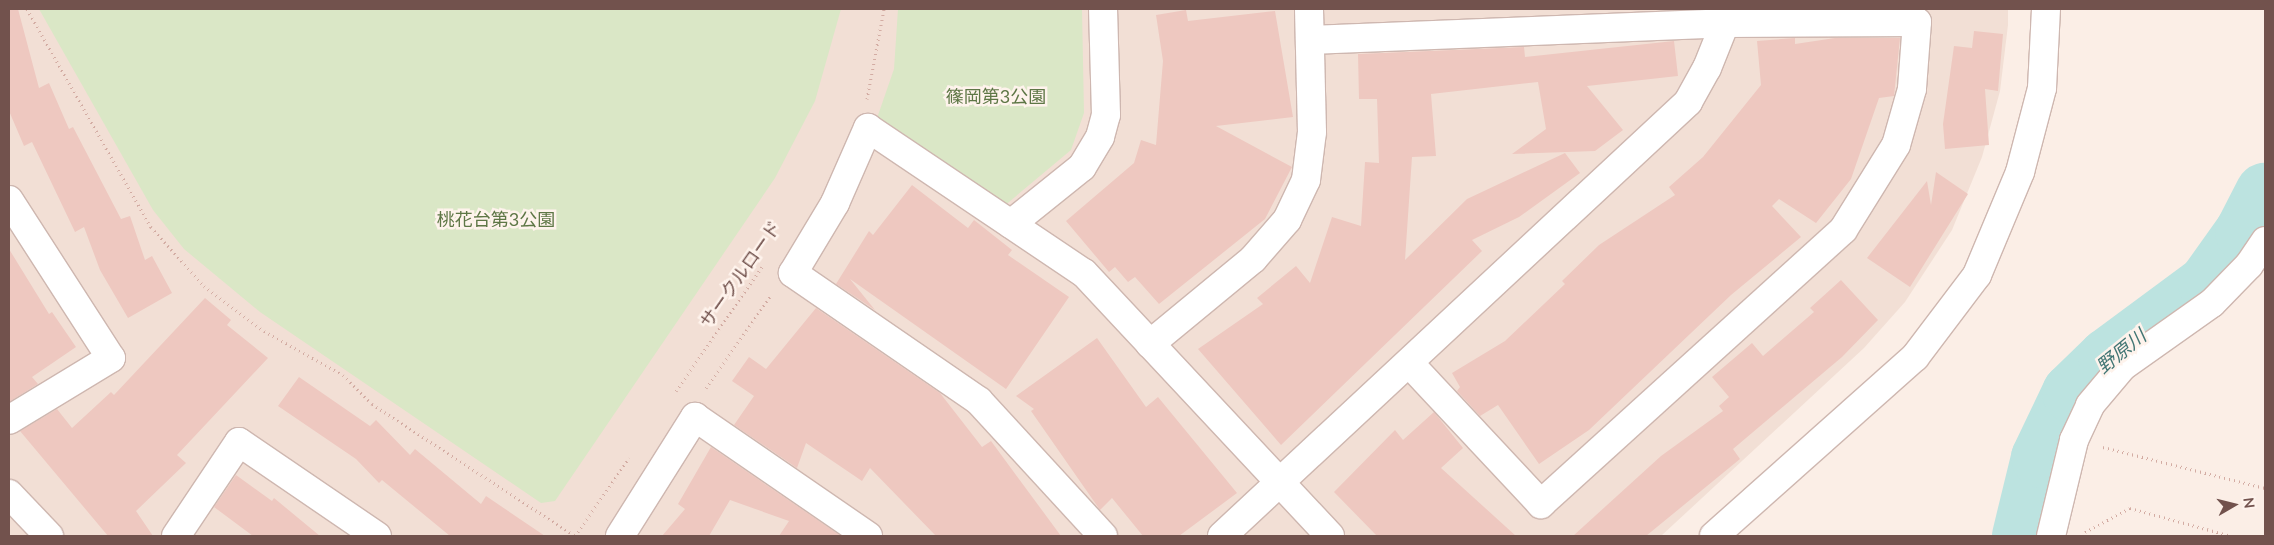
<!DOCTYPE html>
<html>
<head>
<meta charset="utf-8">
<style>
	body { margin:0 }
	#map { position:relative; width:2274px; height:545px; overflow:hidden; background:#fbeee6; font-family:Lato,"Noto Sans JP",sans-serif }
	div>[style] { position:absolute }
	.residential>* { inset:0; background:#f2dfd5 }
	.green>* { inset:0; background:#dae7c6 }
	.river>* { height:60px; margin:-30px; padding:0 30px; transform-origin:30px; border-radius:30px; background:#bce3e0 }
	.building>* { inset:0; background:#eec8c0 }
	.path>* { height:3px; margin-top:-1.5px; transform-origin:0; background:repeating-linear-gradient(90deg,#d3aca3 0 1px,transparent 0 5px) }
	.roads { filter:drop-shadow(1px 0 #ceb7b0) drop-shadow(-1px 0 #ceb7b0) drop-shadow(0 1px #ceb7b0) drop-shadow(0 -1px #ceb7b0) }
	.minor>* { height:28px; margin:-14px; padding:0 14px; transform-origin:14px; border-radius:14px; background:#fff }
	span { translate:-50% -50%; white-space:nowrap; text-align:center; line-height:1.15; -webkit-text-stroke:5px #fef3ec; paint-order:stroke }
	.park-label { font-size:18px; color:#5e7746 }
	.street-label { font-size:18px; color:#72524d }
	.water-label { font-size:19px; color:#427674; font-style:italic }
	.frame { position:absolute; inset:0; border:10px solid #72524d; pointer-events:none }
	.north { position:absolute; left:2209px; top:480px; width:50px; height:50px; -webkit-text-stroke:4px #fef3ec; paint-order:stroke; rotate:82deg; font-size:14px; font-weight:700; line-height:20px; text-align:center; color:#72524d }
	.north::after { content:''; display:block; margin:auto; width:18px; height:22px; background:#72524d; clip-path:polygon(50% 0,100% 100%,50% 72%,0 100%) }
</style>
</head>
<body>
<div id="map">
	<div class="residential">
		<i style="clip-path:polygon(9px 9px,2008px 9px,2008px 25px,2000px 91px,1982px 157px,1952px 230px,1905px 302px,1864px 348px,1661px 536px,9px 536px)"></i>
	</div>
	<div class="green">
		<i style="clip-path:polygon(39px 9px,841px 9px,815px 101px,775px 178px,555px 501px,541px 503px,260px 312px,184px 249px,153px 210px)"></i>
		<i style="clip-path:polygon(898px 9px,1082px 9px,1084px 113px,1071px 150px,1003px 207px,876px 121px,894px 69px)"></i>
	</div>
	<div class="river">
		<i style="left:2022px;top:536px;width:80px;rotate:-76.3deg"></i>
		<i style="left:2041px;top:458px;width:72px;rotate:-64.5deg"></i>
		<i style="left:2072px;top:393px;width:50px;rotate:-44.2deg"></i>
		<i style="left:2108px;top:358px;width:124px;rotate:-36.5deg"></i>
		<i style="left:2208px;top:284px;width:64px;rotate:-54.6deg"></i>
		<i style="left:2245px;top:232px;width:44px;rotate:-62.9deg"></i>
	</div>
	<div class="building">
		<i style="clip-path:polygon(9px 9px,18px 9px,39px 88px,49px 83px,69px 129px,73px 127px,121px 219px,130px 216px,145px 260px,152px 256px,172px 293px,128px 318px,100px 270px,84px 227px,75px 232px,32px 142px,24px 146px,9px 111px)"></i>
		<i style="clip-path:polygon(1186px 10px,1188px 21px,1275px 11px,1293px 117px,1216px 126px,1292px 167px,1265px 219px,1159px 304px,1135px 277px,1128px 282px,1115px 267px,1109px 272px,1066px 221px,1134px 163px,1141px 140px,1156px 145px,1163px 61px,1156px 15px)"></i>
		<i style="clip-path:polygon(1974px 31px,2003px 34px,1998px 91px,1985px 89px,1989px 145px,1945px 149px,1943px 124px,1954px 46px,1972px 48px)"></i>
		<i style="clip-path:polygon(1795px 38px,1795px 44px,1835px 38px,1900px 38px,1894px 96px,1879px 98px,1851px 179px,1816px 223px,1779px 199px,1772px 206px,1801px 237px,1731px 295px,1589px 430px,1539px 464px,1498px 405px,1480px 416px,1457px 391px,1460px 387px,1452px 373px,1505px 341px,1565px 284px,1562px 281px,1599px 245px,1675px 195px,1669px 187px,1703px 157px,1761px 85px,1757px 41px)"></i>
		<i style="clip-path:polygon(1674px 41px,1678px 76px,1587px 86px,1623px 130px,1595px 151px,1512px 154px,1546px 129px,1538px 82px,1431px 94px,1436px 156px,1412px 157px,1405px 260px,1467px 199px,1565px 153px,1580px 173px,1519px 217px,1472px 240px,1482px 251px,1281px 445px,1198px 349px,1263px 304px,1257px 298px,1296px 266px,1310px 283px,1332px 217px,1361px 226px,1365px 162px,1379px 163px,1377px 99px,1359px 99px,1358px 54px,1524px 47px,1525px 57px)"></i>
		<i style="clip-path:polygon(1936px 172px,1968px 194px,1910px 287px,1867px 258px,1927px 181px,1931px 205px)"></i>
		<i style="clip-path:polygon(912px 185px,968px 228px,974px 220px,1012px 250px,1008px 255px,1069px 297px,1006px 389px,850px 279px,875px 310px,836px 284px,869px 231px,873px 235px)"></i>
		<i style="clip-path:polygon(9px 249px,49px 314px,52px 312px,76px 347px,32px 377px,38px 384px,9px 402px)"></i>
		<i style="clip-path:polygon(1841px 280px,1878px 320px,1842px 357px,1733px 449px,1740px 459px,1646px 536px,1573px 536px,1661px 456px,1723px 411px,1719px 406px,1729px 397px,1712px 377px,1752px 343px,1763px 356px,1814px 312px,1810px 308px)"></i>
		<i style="clip-path:polygon(205px 298px,231px 320px,227px 325px,268px 358px,177px 455px,186px 463px,136px 511px,153px 536px,108px 536px,20px 431px,57px 409px,72px 428px,111px 392px,114px 395px)"></i>
		<i style="clip-path:polygon(816px 308px,940px 393px,982px 447px,991px 441px,1061px 536px,936px 536px,870px 468px,862px 481px,806px 443px,797px 468px,734px 425px,754px 396px,732px 381px,749px 357px,766px 369px)"></i>
		<i style="clip-path:polygon(1097px 338px,1146px 407px,1158px 397px,1237px 493px,1179px 536px,1143px 536px,1112px 498px,1100px 510px,1031px 411px,1034px 409px,1016px 396px)"></i>
		<i style="clip-path:polygon(299px 377px,370px 426px,376px 420px,410px 455px,415px 449px,481px 504px,486px 496px,545px 536px,450px 536px,382px 480px,379px 483px,356px 459px,278px 406px)"></i>
		<i style="clip-path:polygon(1434px 412px,1463px 448px,1441px 468px,1516px 536px,1377px 536px,1334px 492px,1395px 430px,1403px 440px)"></i>
		<i style="clip-path:polygon(711px 447px,841px 536px,779px 536px,789px 521px,730px 500px,709px 536px,662px 536px,685px 509px,678px 504px)"></i>
		<i style="clip-path:polygon(236px 475px,272px 501px,274px 498px,320px 536px,253px 536px,214px 507px)"></i>
	</div>
	<div class="path">
		<i style="left:27px;top:9px;width:251px;rotate:60.4deg"></i>
		<i style="left:151px;top:227px;width:79px;rotate:48.1deg"></i>
		<i style="left:204px;top:286px;width:75px;rotate:36.9deg"></i>
		<i style="left:264px;top:331px;width:90px;rotate:29.1deg"></i>
		<i style="left:343px;top:375px;width:41px;rotate:45deg"></i>
		<i style="left:372px;top:404px;width:242px;rotate:33deg"></i>
		<i style="left:867px;top:99px;width:92px;rotate:-79.3deg"></i>
		<i style="left:706px;top:388px;width:113px;rotate:-55deg"></i>
		<i style="left:676px;top:391px;width:151px;rotate:-55.3deg"></i>
		<i style="left:2103px;top:447px;width:167px;rotate:14.2deg"></i>
		<i style="left:2085px;top:532px;width:51px;rotate:-28.1deg"></i>
		<i style="left:2130px;top:508px;width:105px;rotate:15.5deg"></i>
		<i style="left:575px;top:536px;width:95px;rotate:-55.3deg"></i>
	</div>
	<div class="roads">
		<div class="minor">
			<i style="left:1310px;top:40px;width:415px;rotate:-2.3deg"></i>
			<i style="left:1725px;top:23px;width:192px;rotate:-0.3deg"></i>
			<i style="left:1917px;top:22px;width:67px;rotate:94.3deg"></i>
			<i style="left:1912px;top:89px;width:58px;rotate:105.9deg"></i>
			<i style="left:1896px;top:145px;width:100px;rotate:121.9deg"></i>
			<i style="left:1843px;top:230px;width:408px;rotate:137.8deg"></i>
			<i style="left:1541px;top:504px;width:193px;rotate:-133.1deg"></i>
			<i style="left:9px;top:200px;width:188px;rotate:57.2deg"></i>
			<i style="left:111px;top:358px;width:119px;rotate:148.7deg"></i>
			<i style="left:1011px;top:224px;width:91px;rotate:-38.8deg"></i>
			<i style="left:1082px;top:167px;width:35px;rotate:-59deg"></i>
			<i style="left:1100px;top:137px;width:23px;rotate:-75deg"></i>
			<i style="left:1106px;top:115px;width:106px;rotate:-91.6deg"></i>
			<i style="left:1150px;top:344px;width:134px;rotate:-39.5deg"></i>
			<i style="left:1253px;top:259px;width:52px;rotate:-48.9deg"></i>
			<i style="left:1287px;top:220px;width:44px;rotate:-64.6deg"></i>
			<i style="left:1306px;top:180px;width:48px;rotate:-82.9deg"></i>
			<i style="left:1312px;top:132px;width:123px;rotate:-91.4deg"></i>
			<i style="left:9px;top:494px;width:58px;rotate:46.4deg"></i>
			<i style="left:176px;top:536px;width:113px;rotate:-56.2deg"></i>
			<i style="left:239px;top:442px;width:167px;rotate:34.3deg"></i>
			<i style="left:620px;top:536px;width:141px;rotate:-57.8deg"></i>
			<i style="left:695px;top:417px;width:210px;rotate:34.5deg"></i>
			<i style="left:1103px;top:536px;width:183px;rotate:-132.6deg"></i>
			<i style="left:979px;top:401px;width:226px;rotate:-145.5deg"></i>
			<i style="left:793px;top:273px;width:82px;rotate:-59deg"></i>
			<i style="left:835px;top:203px;width:82px;rotate:-66.3deg"></i>
			<i style="left:868px;top:128px;width:260px;rotate:33.9deg"></i>
			<i style="left:1084px;top:273px;width:360px;rotate:46.9deg"></i>
			<i style="left:1222px;top:536px;width:637px;rotate:-42.96deg"></i>
			<i style="left:1688px;top:102px;width:39px;rotate:-61deg"></i>
			<i style="left:1707px;top:68px;width:48px;rotate:-68.2deg"></i>
			<i style="left:1725px;top:23px;width:14px;rotate:-90deg"></i>
			<i style="left:1714px;top:536px;width:269px;rotate:-41.7deg"></i>
			<i style="left:1915px;top:357px;width:103px;rotate:-52.9deg"></i>
			<i style="left:1977px;top:275px;width:112px;rotate:-67.3deg"></i>
			<i style="left:2020px;top:172px;width:87px;rotate:-75.3deg"></i>
			<i style="left:2042px;top:88px;width:79px;rotate:-87.1deg"></i>
			<i style="left:2051px;top:536px;width:99px;rotate:-76.5deg"></i>
			<i style="left:2074px;top:440px;width:38px;rotate:-65deg"></i>
			<i style="left:2090px;top:405px;width:51px;rotate:-49.8deg"></i>
			<i style="left:2123px;top:366px;width:109px;rotate:-35.3deg"></i>
			<i style="left:2212px;top:303px;width:53px;rotate:-45.8deg"></i>
			<i style="left:2249px;top:265px;width:29px;rotate:-56deg"></i>
		</div>
	</div>
	<div class="park-label">
		<span style="left:996px;top:96px">篠岡第3公園</span>
		<span style="left:496px;top:219px">桃花台第3公園</span>
	</div>
	<div class="street-label">
		<span style="left:740px;top:274px;rotate:-55deg">サークルロード</span>
	</div>
	<div class="water-label">
		<span style="left:2121px;top:351px;rotate:-39deg">野原川</span>
	</div>
	<div class="frame"></div>
	<div class="north">N</div>
</div>
</body>
</html>
